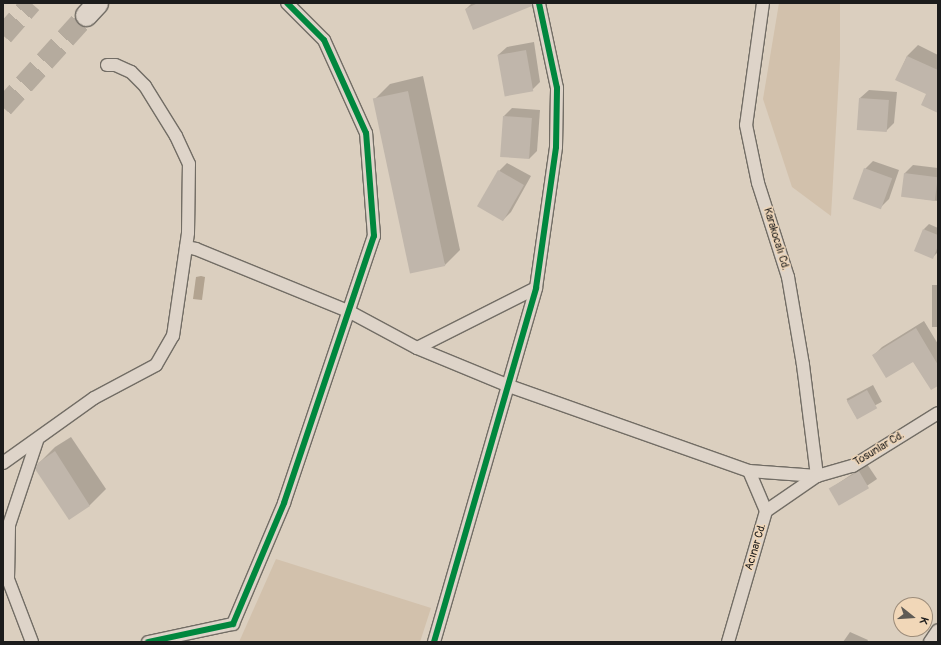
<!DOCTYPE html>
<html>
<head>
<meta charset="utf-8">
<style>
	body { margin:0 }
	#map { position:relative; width:941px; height:645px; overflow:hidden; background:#dbcfbf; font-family:Pangolin,sans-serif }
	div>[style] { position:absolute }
	.green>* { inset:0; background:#d2c1ac }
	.water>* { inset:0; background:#b2a390 }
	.shadow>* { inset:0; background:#0003; transform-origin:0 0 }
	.building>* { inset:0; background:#c0b6ab; transform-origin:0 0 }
	.trunk-tunnel>* { height:21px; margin-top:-10.5px; transform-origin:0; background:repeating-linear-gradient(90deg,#b5ab9e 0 21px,transparent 0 31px) }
	.roads { filter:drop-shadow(1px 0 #726d65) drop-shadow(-1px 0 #726d65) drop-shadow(0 1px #726d65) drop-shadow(0 -1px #726d65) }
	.minor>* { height:12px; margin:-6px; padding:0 6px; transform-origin:6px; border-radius:6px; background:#ded4c9 }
	.trunk>* { height:21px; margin:-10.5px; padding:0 10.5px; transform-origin:10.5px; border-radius:10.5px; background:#ded4c9 }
	.cycleway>* { height:6px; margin:-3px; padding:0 3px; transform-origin:3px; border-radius:3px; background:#00873e }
	span { translate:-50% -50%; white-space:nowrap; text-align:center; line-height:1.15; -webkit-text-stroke:3px #f1d7b8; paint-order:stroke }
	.street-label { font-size:11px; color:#1c1c1c }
	.frame { position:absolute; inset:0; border:4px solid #1c1c1c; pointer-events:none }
	.north { position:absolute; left:893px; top:597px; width:40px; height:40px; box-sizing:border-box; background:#f1d7b8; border:1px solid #9c8c7a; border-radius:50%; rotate:107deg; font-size:11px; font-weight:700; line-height:16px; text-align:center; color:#1c1c1c }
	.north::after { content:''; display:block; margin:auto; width:14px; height:18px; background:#5f5b55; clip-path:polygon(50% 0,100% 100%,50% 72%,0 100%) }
</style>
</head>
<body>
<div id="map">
	<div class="green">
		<i style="clip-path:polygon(779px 3px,840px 3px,840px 58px,831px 216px,792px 187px,763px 99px)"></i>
		<i style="clip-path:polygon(276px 559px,431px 608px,420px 642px,239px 642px)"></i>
	</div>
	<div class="water">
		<i style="clip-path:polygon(201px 276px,205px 277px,202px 300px,193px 299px,196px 277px)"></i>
	</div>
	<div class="shadow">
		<i style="clip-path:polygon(472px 3px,529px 3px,466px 9px)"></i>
		<i style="clip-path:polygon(534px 42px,540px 82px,532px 90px,498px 55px,507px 47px)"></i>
		<i style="clip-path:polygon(918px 45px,938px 55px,938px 112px,928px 93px,897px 79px,907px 56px)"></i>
		<i style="clip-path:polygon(423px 76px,460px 250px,445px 265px,374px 100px,390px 84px)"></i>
		<i style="clip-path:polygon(869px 90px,897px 92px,894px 123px,886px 131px,860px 98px)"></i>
		<i style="clip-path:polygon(512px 108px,540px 110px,537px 151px,529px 159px,504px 116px)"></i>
		<i style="clip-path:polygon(873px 161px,899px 170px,889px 199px,881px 207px,865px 169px)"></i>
		<i style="clip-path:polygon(507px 163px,531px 176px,511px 212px,503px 220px,499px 171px)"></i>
		<i style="clip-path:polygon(913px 165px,938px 168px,938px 201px,902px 196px,905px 173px)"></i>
		<i style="clip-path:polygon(929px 224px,938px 228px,938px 252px,932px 258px,924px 229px)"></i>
		<i style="left:938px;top:285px;width:42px;height:6px;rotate:90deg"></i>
		<i style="clip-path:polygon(924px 321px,938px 344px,938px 385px,913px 360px,874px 355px,882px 347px)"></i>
		<i style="left:873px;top:385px;width:19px;height:30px;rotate:62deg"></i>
		<i style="clip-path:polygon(71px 437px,106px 489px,90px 505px,69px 519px,38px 464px,55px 447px)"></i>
		<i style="left:867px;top:464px;width:18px;height:44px;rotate:56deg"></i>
		<i style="clip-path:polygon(850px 632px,868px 640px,867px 642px,843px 642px)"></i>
	</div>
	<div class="building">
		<i style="clip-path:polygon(478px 3px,532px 3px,532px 6px,473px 30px,465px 9px)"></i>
		<i style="left:526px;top:50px;width:42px;height:29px;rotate:80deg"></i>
		<i style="clip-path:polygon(907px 56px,938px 70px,938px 113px,921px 105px,926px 94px,895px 80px)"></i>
		<i style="left:408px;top:91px;width:179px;height:36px;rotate:78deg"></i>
		<i style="left:859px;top:98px;width:30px;height:32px;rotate:4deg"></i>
		<i style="left:503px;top:116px;width:29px;height:41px;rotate:4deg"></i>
		<i style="left:864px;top:168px;width:30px;height:33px;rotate:20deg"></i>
		<i style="left:498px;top:170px;width:30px;height:42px;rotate:30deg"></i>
		<i style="left:904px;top:173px;width:34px;height:24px;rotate:7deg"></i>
		<i style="clip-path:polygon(923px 229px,938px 235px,938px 246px,933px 259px,914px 251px)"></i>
		<i style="clip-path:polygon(916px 328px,938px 365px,938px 386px,931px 390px,913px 362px,886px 378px,872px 355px)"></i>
		<i style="left:867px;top:390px;width:21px;height:23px;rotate:61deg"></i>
		<i style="clip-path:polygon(55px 451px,90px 506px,69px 520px,35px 469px,38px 463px)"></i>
		<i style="left:859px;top:471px;width:20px;height:35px;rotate:60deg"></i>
	</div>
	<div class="trunk-tunnel">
		<i style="left:3px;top:35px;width:43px;rotate:-48.8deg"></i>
		<i style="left:3px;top:107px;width:124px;rotate:-47.9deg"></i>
	</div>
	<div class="roads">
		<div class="minor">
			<i style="left:763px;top:3px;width:123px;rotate:97.9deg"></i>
			<i style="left:746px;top:125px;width:59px;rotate:78.3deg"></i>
			<i style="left:758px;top:183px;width:99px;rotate:72.3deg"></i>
			<i style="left:788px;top:277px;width:89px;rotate:80.3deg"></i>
			<i style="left:803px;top:365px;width:112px;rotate:82.8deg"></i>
			<i style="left:186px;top:247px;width:10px;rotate:11deg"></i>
			<i style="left:196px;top:249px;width:166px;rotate:22.2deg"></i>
			<i style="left:350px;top:312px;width:76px;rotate:28.2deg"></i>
			<i style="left:417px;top:348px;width:100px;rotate:22.4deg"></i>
			<i style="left:509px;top:386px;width:255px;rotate:19.5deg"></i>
			<i style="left:417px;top:348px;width:133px;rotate:-26.8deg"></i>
			<i style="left:3px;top:463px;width:112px;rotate:-35.5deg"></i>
			<i style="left:94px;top:398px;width:70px;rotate:-28deg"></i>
			<i style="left:156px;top:365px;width:34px;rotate:-60deg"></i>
			<i style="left:173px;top:336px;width:104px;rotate:-81.7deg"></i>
			<i style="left:188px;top:233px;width:69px;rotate:-89.2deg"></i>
			<i style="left:189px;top:164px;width:31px;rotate:-115deg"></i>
			<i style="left:176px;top:136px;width:59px;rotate:-121.8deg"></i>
			<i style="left:145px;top:86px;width:20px;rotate:-135deg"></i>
			<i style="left:131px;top:72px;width:17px;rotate:-156deg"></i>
			<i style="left:115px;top:65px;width:8px;rotate:180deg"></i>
			<i style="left:766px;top:511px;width:43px;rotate:-113deg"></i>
			<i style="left:749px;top:471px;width:68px;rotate:4.2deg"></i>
			<i style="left:817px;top:476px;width:37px;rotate:-16deg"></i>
			<i style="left:853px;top:466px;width:100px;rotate:-31.9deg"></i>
			<i style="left:32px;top:642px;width:67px;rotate:-110.9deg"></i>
			<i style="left:8px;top:579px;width:54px;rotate:-88.9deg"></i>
			<i style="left:9px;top:525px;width:89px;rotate:-71.6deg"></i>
			<i style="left:148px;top:642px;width:87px;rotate:-12deg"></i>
			<i style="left:233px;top:624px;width:131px;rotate:-67.1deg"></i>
			<i style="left:284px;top:503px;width:282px;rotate:-71.4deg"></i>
			<i style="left:374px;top:236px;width:103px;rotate:-94.4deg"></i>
			<i style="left:366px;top:133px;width:102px;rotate:-114.3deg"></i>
			<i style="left:324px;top:40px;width:52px;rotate:-135deg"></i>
			<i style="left:434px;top:642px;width:368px;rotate:-73.9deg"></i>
			<i style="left:536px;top:288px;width:142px;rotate:-81.9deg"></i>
			<i style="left:556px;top:147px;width:59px;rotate:-89deg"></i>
			<i style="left:557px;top:88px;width:87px;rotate:-102deg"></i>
			<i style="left:728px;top:642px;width:136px;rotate:-73.8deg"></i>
			<i style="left:766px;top:511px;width:62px;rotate:-34.5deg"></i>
			<i style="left:930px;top:642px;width:14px;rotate:-56deg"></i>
		</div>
		<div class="trunk">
			<i style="left:86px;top:15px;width:16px;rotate:-47deg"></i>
		</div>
	</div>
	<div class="cycleway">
		<i style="left:148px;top:642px;width:87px;rotate:-12deg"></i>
		<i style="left:233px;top:624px;width:131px;rotate:-67.1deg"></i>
		<i style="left:284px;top:503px;width:282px;rotate:-71.4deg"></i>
		<i style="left:374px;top:236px;width:103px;rotate:-94.4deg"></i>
		<i style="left:366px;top:133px;width:102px;rotate:-114.3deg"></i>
		<i style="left:324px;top:40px;width:52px;rotate:-135deg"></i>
		<i style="left:434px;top:642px;width:368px;rotate:-73.9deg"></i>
		<i style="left:536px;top:288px;width:142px;rotate:-81.9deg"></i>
		<i style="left:556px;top:147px;width:59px;rotate:-89deg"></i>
		<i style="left:557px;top:88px;width:87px;rotate:-102deg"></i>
	</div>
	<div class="street-label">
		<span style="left:776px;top:239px;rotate:73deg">Karakocalı Cd.</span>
		<span style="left:879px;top:449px;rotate:-31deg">Tosunlar Cd.</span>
		<span style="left:756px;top:547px;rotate:-73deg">Acınar Cd.</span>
	</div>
	<div class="frame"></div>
	<div class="north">K</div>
</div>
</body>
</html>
